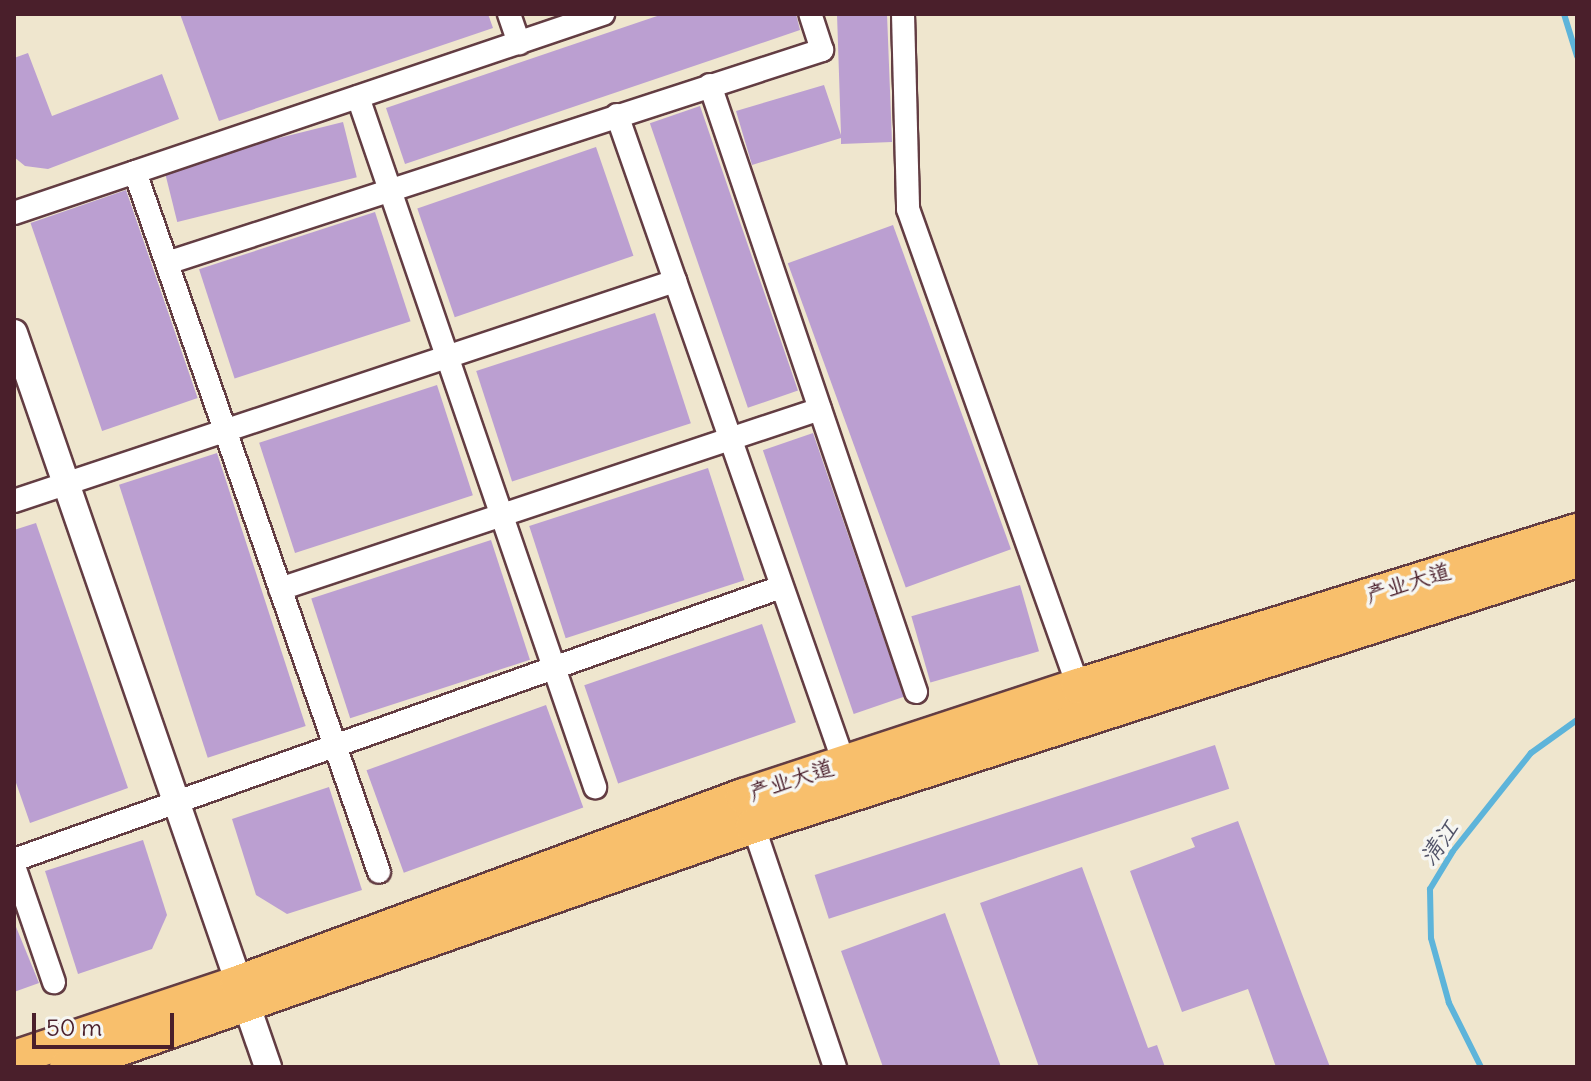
<!DOCTYPE html>
<html>
<head>
<meta charset="utf-8">
<style>
	body { margin:0 }
	#map { position:relative; width:1591px; height:1081px; overflow:hidden; background:#efe6ce; font-family:Delius,"LXGW WenKai TC",sans-serif }
	div>[style] { position:absolute }
	.stream>* { height:6px; margin:-3px; padding:0 3px; transform-origin:3px; border-radius:3px; background:#5db4da }
	.building>* { inset:0; background:#bb9fd1; transform-origin:0 0 }
	.roads { filter:drop-shadow(2px 0 #633d43) drop-shadow(-2px 0 #633d43) drop-shadow(0 2px #633d43) drop-shadow(0 -2px #633d43) }
	.minor>* { height:22px; margin:-11px; padding:0 11px; transform-origin:11px; border-radius:11px; background:#fff }
	.tertiary>* { height:26px; margin:-13px; padding:0 13px; transform-origin:13px; border-radius:13px; background:#fff }
	.primary>* { height:34px; margin:-17px; padding:0 17px; transform-origin:17px; border-radius:17px; background:#f8bf6c }
	span { translate:-50% -50%; white-space:nowrap; text-align:center; line-height:1.15; -webkit-text-stroke:7px #f6f6f2; paint-order:stroke }
	.street-label { font-size:22px; color:#4a1f2b }
	.water-label { font-size:24px; color:#515368; font-style:italic }
	.frame { position:absolute; inset:0; border:16px solid #4a1f2b; pointer-events:none }
	.scale { position:absolute; left:32px; top:1013px; width:142px; height:36px; box-sizing:border-box; border:4px solid #4a1f2b; border-top:0; padding-left:10px; font-size:24px; line-height:28px; white-space:nowrap; color:#4a1f2b; -webkit-text-stroke:6px #f6f6f2; paint-order:stroke }
</style>
</head>
<body>
<div id="map">
	<div class="stream">
		<i style="left:1564px;top:14px;width:44px;rotate:72.8deg"></i>
		<i style="left:1481px;top:1067px;width:72px;rotate:-116.6deg"></i>
		<i style="left:1449px;top:1003px;width:67px;rotate:-105.5deg"></i>
		<i style="left:1431px;top:938px;width:49px;rotate:-91.2deg"></i>
		<i style="left:1430px;top:889px;width:44px;rotate:-58.8deg"></i>
		<i style="left:1453px;top:851px;width:125px;rotate:-51.5deg"></i>
		<i style="left:1531px;top:753px;width:57px;rotate:-35.7deg"></i>
	</div>
	<div class="building">
		<i style="clip-path:polygon(180px 14px,488px 14px,493px 28px,219px 121px)"></i>
		<i style="clip-path:polygon(663px 14px,796px 14px,800px 30px,405px 164px,386px 108px)"></i>
		<i style="clip-path:polygon(837px 14px,887px 14px,892px 142px,841px 144px,841px 138px,752px 165px,736px 111px,824px 85px,841px 135px)"></i>
		<i style="clip-path:polygon(28px 53px,52px 116px,162px 74px,179px 119px,48px 169px,25px 166px,14px 157px,14px 58px)"></i>
		<i style="left:700px;top:106px;width:301px;height:53px;rotate:71deg"></i>
		<i style="left:343px;top:122px;width:57px;height:185px;rotate:76deg"></i>
		<i style="left:596px;top:147px;width:115px;height:189px;rotate:71deg"></i>
		<i style="left:126px;top:190px;width:220px;height:101px;rotate:71deg"></i>
		<i style="left:375px;top:212px;width:115px;height:185px;rotate:72deg"></i>
		<i style="left:893px;top:225px;width:345px;height:112px;rotate:70deg"></i>
		<i style="left:655px;top:313px;width:116px;height:188px;rotate:72deg"></i>
		<i style="left:437px;top:385px;width:116px;height:187px;rotate:72deg"></i>
		<i style="left:813px;top:433px;width:279px;height:53px;rotate:71deg"></i>
		<i style="left:217px;top:453px;width:287px;height:103px;rotate:72deg"></i>
		<i style="left:708px;top:468px;width:118px;height:188px;rotate:72deg"></i>
		<i style="clip-path:polygon(36px 523px,128px 788px,30px 823px,14px 777px,14px 530px)"></i>
		<i style="left:491px;top:540px;width:126px;height:189px;rotate:72deg"></i>
		<i style="left:1020px;top:585px;width:69px;height:113px;rotate:74deg"></i>
		<i style="left:762px;top:624px;width:104px;height:188px;rotate:71deg"></i>
		<i style="left:546px;top:705px;width:109px;height:191px;rotate:70deg"></i>
		<i style="left:1215px;top:745px;width:46px;height:421px;rotate:72deg"></i>
		<i style="clip-path:polygon(329px 787px,362px 890px,287px 914px,256px 895px,232px 819px)"></i>
		<i style="clip-path:polygon(1238px 821px,1302px 994px,1330px 1067px,1276px 1067px,1248px 989px,1182px 1012px,1130px 871px,1195px 847px,1191px 838px)"></i>
		<i style="clip-path:polygon(143px 840px,167px 915px,152px 949px,78px 974px,45px 871px)"></i>
		<i style="clip-path:polygon(1082px 867px,1148px 1048px,1157px 1045px,1165px 1067px,1039px 1067px,980px 903px)"></i>
		<i style="clip-path:polygon(945px 913px,1001px 1067px,883px 1067px,841px 951px)"></i>
		<i style="clip-path:polygon(14px 922px,39px 983px,14px 992px)"></i>
	</div>
	<div class="roads">
		<div class="minor">
			<i style="left:509px;top:14px;width:31px;rotate:71deg"></i>
			<i style="left:903px;top:14px;width:195px;rotate:88.5deg"></i>
			<i style="left:908px;top:209px;width:506px;rotate:70.38deg"></i>
			<i style="left:710px;top:85px;width:641px;rotate:71.25deg"></i>
			<i style="left:358px;top:97px;width:730px;rotate:71.04deg"></i>
			<i style="left:617px;top:115px;width:687px;rotate:70.69deg"></i>
			<i style="left:135px;top:172px;width:741px;rotate:70.78deg"></i>
			<i style="left:14px;top:213px;width:622px;rotate:-18.67deg"></i>
			<i style="left:167px;top:263px;width:689px;rotate:-18.01deg"></i>
			<i style="left:822px;top:50px;width:38px;rotate:-108deg"></i>
			<i style="left:14px;top:501px;width:697px;rotate:-18.41deg"></i>
			<i style="left:280px;top:589px;width:569px;rotate:-18.43deg"></i>
			<i style="left:750px;top:816px;width:265px;rotate:71.3deg"></i>
			<i style="left:14px;top:860px;width:814px;rotate:-19.59deg"></i>
			<i style="left:14px;top:866px;width:123px;rotate:71deg"></i>
		</div>
		<div class="tertiary">
			<i style="left:14px;top:333px;width:777px;rotate:70.91deg"></i>
		</div>
		<div class="primary">
			<i style="left:14px;top:1058px;width:236px;rotate:-18.5deg"></i>
			<i style="left:238px;top:983px;width:539px;rotate:-20.32deg"></i>
			<i style="left:743px;top:796px;width:353px;rotate:-18.2deg"></i>
			<i style="left:1078px;top:686px;width:523px;rotate:-17.26deg"></i>
			<i style="left:67px;top:1067px;width:727px;rotate:-19.36deg"></i>
			<i style="left:753px;top:826px;width:866px;rotate:-17.89deg"></i>
		</div>
	</div>
	<div class="street-label">
		<span style="left:1408px;top:583px;rotate:-17deg">产业大道</span>
		<span style="left:791px;top:780px;rotate:-18deg">产业大道</span>
	</div>
	<div class="water-label">
		<span style="left:1439px;top:843px;rotate:-55deg">清江</span>
	</div>
	<div class="frame"></div>
	<div class="scale">50 m</div>
</div>
</body>
</html>
